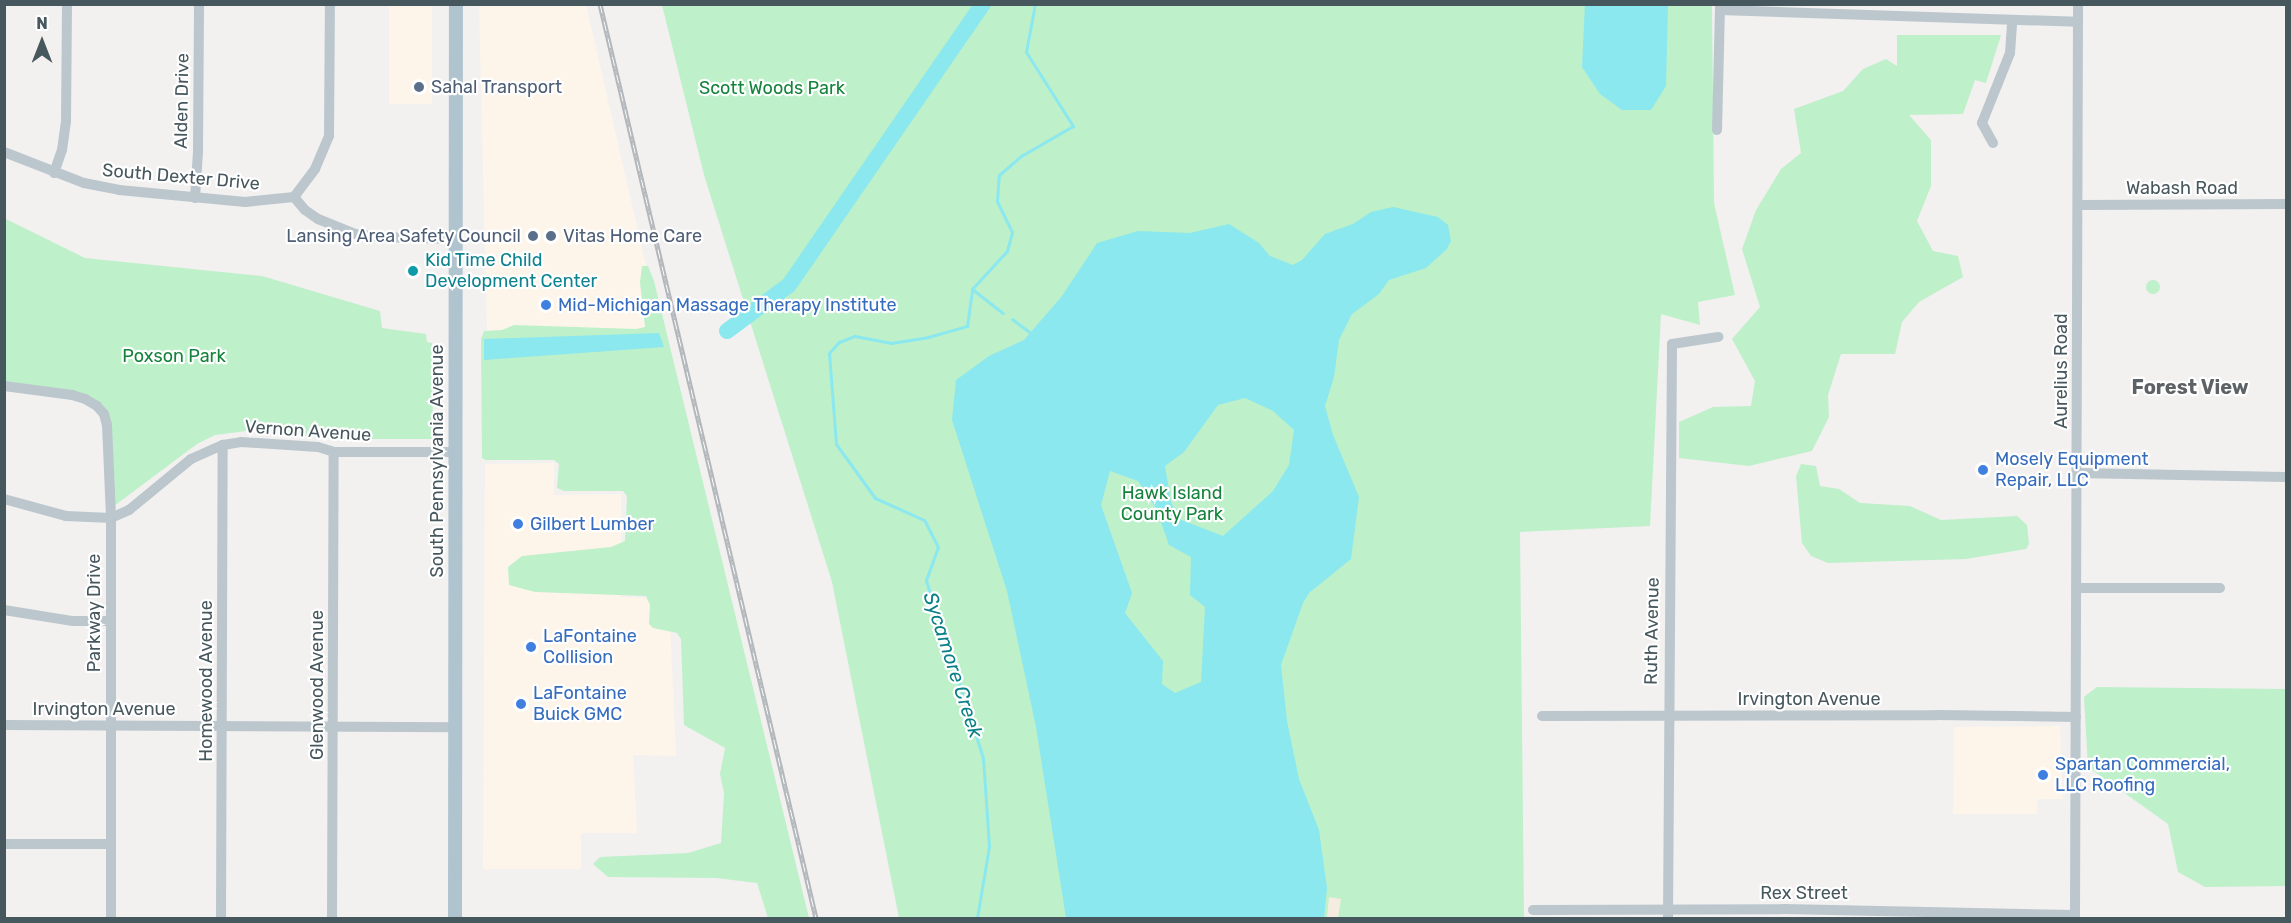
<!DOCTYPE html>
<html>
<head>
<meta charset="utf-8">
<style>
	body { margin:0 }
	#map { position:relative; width:2291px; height:923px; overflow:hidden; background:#f3f0f0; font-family:Rubik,sans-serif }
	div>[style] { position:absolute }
	.commercial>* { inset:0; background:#fdf5ea; transform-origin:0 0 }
	.green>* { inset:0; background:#bef0ca }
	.round { border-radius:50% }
	.sand>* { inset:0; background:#f4ebe1 }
	.water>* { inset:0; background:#8ae8ee }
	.stream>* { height:3px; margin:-1.5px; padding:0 1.5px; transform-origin:1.5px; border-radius:1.5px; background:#8ae8ee }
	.river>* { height:16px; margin:-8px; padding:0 8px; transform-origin:8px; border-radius:8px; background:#8ae8ee }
	.minor>* { height:10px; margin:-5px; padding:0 5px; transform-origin:5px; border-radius:5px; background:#bbc7cd }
	.major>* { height:14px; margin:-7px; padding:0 7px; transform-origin:7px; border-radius:7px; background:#afc4cf }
	.rail>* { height:5px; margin-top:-2.5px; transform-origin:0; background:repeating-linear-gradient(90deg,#fff 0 9px,#b2b7bb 0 18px); box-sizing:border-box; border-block:2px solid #b2b7bb }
	.dots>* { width:16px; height:16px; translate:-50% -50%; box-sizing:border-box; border:3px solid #fff; border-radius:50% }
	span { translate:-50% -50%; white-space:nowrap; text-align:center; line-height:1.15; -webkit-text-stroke:4.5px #fff; paint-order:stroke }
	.service-label { font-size:18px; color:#4e5e75 }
	.left { translate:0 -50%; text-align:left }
	.right { translate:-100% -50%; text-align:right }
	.park-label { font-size:18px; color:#15833c }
	.street-label { font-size:18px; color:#47575e }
	.culture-label { font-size:18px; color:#0d838f }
	.shop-label { font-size:18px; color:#366cbe }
	.neighbourhood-label { font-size:20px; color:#5c6265; font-weight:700 }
	.water-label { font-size:20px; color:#0b8088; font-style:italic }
	.frame { position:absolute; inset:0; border:6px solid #47575e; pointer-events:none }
	.north { position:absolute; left:12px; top:12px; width:60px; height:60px; -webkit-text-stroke:4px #fff; paint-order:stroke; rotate:0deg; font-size:16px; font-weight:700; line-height:24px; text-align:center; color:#47575e }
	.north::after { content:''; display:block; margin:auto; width:21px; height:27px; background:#47575e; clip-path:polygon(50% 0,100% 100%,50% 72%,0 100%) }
</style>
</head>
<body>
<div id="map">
	<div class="commercial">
		<i style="left:389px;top:5px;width:43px;height:99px"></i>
		<i style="clip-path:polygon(479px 5px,586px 5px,662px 336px,488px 369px)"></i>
		<i style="clip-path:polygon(554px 463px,554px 495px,621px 494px,621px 597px,669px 599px,676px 756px,633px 755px,637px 833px,581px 833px,581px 869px,483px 869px,485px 464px)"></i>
		<i style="clip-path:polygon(2060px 726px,2063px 799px,2038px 799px,2037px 814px,1953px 814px,1954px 727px)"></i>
	</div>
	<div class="green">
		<i style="clip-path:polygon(662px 5px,1712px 5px,1714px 203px,1735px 295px,1698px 302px,1700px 325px,1661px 314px,1650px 526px,1520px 532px,1524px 918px,899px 918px,832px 582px,704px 175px)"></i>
		<i style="clip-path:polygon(1897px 35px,2001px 35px,1986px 83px,1975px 80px,1963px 114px,1909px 115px,1931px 140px,1931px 186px,1917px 221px,1933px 251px,1958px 256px,1963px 277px,1919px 302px,1902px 322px,1895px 354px,1841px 354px,1828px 395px,1829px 417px,1812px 451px,1749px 466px,1679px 458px,1679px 422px,1713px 407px,1751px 406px,1755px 381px,1732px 339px,1760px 307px,1742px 249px,1756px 210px,1781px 169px,1801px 153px,1794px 109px,1843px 91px,1863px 69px,1886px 59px,1897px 66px)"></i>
		<i style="clip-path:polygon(4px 218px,85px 258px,262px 276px,380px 311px,382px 328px,426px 334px,427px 342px,432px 343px,433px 439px,336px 439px,254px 430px,215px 435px,197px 444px,114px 506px,100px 404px,5px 385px)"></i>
		<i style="clip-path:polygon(642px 266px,648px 266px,654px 281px,809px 918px,768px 918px,757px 883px,716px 878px,608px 877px,593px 864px,600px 857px,688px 853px,721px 843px,724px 793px,720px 774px,725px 748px,684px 725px,681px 639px,677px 633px,653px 628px,649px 624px,650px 605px,646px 596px,535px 592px,509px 585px,508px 567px,522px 556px,611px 547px,625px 541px,627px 496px,623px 491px,564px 491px,557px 488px,559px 464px,554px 460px,486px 460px,482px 458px,481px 339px,484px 331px,502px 330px,514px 325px,636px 329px,645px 327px,640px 282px)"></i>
		<i class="round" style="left:2146px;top:280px;width:14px;height:14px"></i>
		<i style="clip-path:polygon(1801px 464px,1816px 466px,1820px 486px,1839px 489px,1860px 503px,1910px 506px,1941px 520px,2017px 516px,2027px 525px,2029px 544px,2026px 549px,1966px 559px,1828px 563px,1811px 556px,1802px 543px,1796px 476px)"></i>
		<i style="clip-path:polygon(2097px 687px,2286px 689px,2286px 886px,2205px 887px,2178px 872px,2168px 824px,2088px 767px,2084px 697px)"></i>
	</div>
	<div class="sand">
		<i style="clip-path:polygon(1329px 897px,1341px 899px,1338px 918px,1327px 918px)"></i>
	</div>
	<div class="water">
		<i style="clip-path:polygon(1585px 4px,1668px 5px,1666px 86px,1651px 110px,1622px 110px,1600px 94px,1582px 67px)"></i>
		<i style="clip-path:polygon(evenodd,1393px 207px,1438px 217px,1448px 225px,1451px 241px,1447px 249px,1426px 268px,1389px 280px,1379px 294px,1352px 314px,1339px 340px,1334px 377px,1325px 406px,1333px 435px,1359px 497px,1351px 559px,1309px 593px,1303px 603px,1281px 665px,1287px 721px,1299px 779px,1319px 830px,1327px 888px,1324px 918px,1066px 918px,1036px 727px,1007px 591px,952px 420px,956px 380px,989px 356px,1024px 340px,1062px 296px,1097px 243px,1138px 231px,1190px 233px,1229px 224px,1259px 243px,1270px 256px,1293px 265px,1302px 260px,1325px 234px,1353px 224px,1371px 212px,1393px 207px,1245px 398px,1273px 411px,1294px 430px,1289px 465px,1273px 491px,1223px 536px,1179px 519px,1171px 502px,1165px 466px,1184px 452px,1218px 405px,1245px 398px,1393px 207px,1110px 471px,1138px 481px,1156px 508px,1169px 545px,1191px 557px,1190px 595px,1205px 607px,1201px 682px,1175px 693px,1162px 684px,1163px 661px,1125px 613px,1132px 593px,1101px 505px,1110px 471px)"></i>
		<i style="clip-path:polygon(659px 333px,664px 347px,484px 360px,484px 339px)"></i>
	</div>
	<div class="stream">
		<i style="left:972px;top:289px;width:39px;rotate:38deg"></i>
		<i style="left:1012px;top:319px;width:25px;rotate:37deg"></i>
		<i style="left:977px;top:918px;width:73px;rotate:-80.5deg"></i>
		<i style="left:989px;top:846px;width:88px;rotate:-93.9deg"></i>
		<i style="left:983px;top:758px;width:187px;rotate:-107.8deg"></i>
		<i style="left:926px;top:580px;width:35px;rotate:-70deg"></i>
		<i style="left:938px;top:547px;width:30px;rotate:-117deg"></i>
		<i style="left:924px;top:520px;width:54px;rotate:-155.8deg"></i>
		<i style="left:875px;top:498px;width:67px;rotate:-125.8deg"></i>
		<i style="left:836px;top:444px;width:91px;rotate:-94.4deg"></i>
		<i style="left:829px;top:353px;width:15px;rotate:-48deg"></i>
		<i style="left:839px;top:342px;width:17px;rotate:-21deg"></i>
		<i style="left:855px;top:336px;width:37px;rotate:11deg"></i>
		<i style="left:891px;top:343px;width:37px;rotate:-9deg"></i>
		<i style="left:928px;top:337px;width:41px;rotate:-15.8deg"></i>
		<i style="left:967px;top:326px;width:37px;rotate:-82deg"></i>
		<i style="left:972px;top:289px;width:52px;rotate:-47.4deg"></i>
		<i style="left:1007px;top:251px;width:20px;rotate:-75deg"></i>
		<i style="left:1012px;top:232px;width:34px;rotate:-116deg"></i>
		<i style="left:997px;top:201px;width:26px;rotate:-86deg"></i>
		<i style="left:999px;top:175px;width:29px;rotate:-41deg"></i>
		<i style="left:1021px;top:156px;width:60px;rotate:-30deg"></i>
		<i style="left:1073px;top:126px;width:88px;rotate:-122.4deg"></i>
		<i style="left:1026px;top:52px;width:49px;rotate:-79.4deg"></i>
	</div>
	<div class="river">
		<i style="left:727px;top:331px;width:77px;rotate:-36.6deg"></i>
		<i style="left:789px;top:285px;width:341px;rotate:-55.4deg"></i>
	</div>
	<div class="minor">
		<i style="left:1720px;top:10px;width:358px;rotate:1.9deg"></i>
		<i style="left:1717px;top:130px;width:125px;rotate:-88.6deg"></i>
		<i style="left:1993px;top:143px;width:23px;rotate:-119deg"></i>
		<i style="left:1982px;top:123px;width:75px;rotate:-68.2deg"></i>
		<i style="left:2010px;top:53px;width:32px;rotate:-86deg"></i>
		<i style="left:4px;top:152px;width:86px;rotate:21.2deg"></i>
		<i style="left:84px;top:183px;width:36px;rotate:11deg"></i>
		<i style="left:119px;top:190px;width:127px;rotate:5.4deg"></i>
		<i style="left:245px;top:202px;width:49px;rotate:-5.8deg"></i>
		<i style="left:294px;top:197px;width:17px;rotate:50deg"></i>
		<i style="left:305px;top:210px;width:16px;rotate:35deg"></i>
		<i style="left:318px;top:219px;width:40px;rotate:22deg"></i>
		<i style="left:355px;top:234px;width:23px;rotate:7deg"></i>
		<i style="left:378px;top:237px;width:78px;rotate:1.5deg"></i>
		<i style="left:54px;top:173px;width:24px;rotate:-71deg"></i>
		<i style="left:62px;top:150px;width:29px;rotate:-82deg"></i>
		<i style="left:66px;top:121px;width:117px;rotate:-89.5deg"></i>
		<i style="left:294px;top:197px;width:35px;rotate:-53deg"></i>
		<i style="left:315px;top:169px;width:36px;rotate:-67deg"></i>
		<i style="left:329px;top:136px;width:132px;rotate:-89.6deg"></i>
		<i style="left:195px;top:198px;width:47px;rotate:-86.3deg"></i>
		<i style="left:198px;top:151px;width:147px;rotate:-89.6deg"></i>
		<i style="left:2078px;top:205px;width:208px;rotate:-0.3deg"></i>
		<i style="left:4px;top:386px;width:69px;rotate:7.5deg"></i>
		<i style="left:72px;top:395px;width:14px;rotate:17deg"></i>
		<i style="left:85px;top:399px;width:14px;rotate:30deg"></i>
		<i style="left:97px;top:406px;width:11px;rotate:49deg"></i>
		<i style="left:104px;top:414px;width:11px;rotate:75deg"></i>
		<i style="left:107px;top:425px;width:93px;rotate:87.5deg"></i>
		<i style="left:111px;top:518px;width:400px;rotate:90deg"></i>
		<i style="left:2077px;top:473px;width:209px;rotate:1.1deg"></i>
		<i style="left:4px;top:499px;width:64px;rotate:15.3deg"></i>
		<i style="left:66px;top:516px;width:45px;rotate:2.5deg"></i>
		<i style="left:111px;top:518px;width:20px;rotate:-24deg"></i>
		<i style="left:129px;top:510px;width:80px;rotate:-39.4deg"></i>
		<i style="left:191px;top:459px;width:35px;rotate:-24deg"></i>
		<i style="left:223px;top:445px;width:18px;rotate:-9deg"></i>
		<i style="left:241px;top:442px;width:77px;rotate:3.7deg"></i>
		<i style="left:318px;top:447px;width:17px;rotate:17deg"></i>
		<i style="left:334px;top:452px;width:121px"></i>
		<i style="left:2076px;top:588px;width:144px"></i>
		<i style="left:4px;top:610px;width:70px;rotate:9.1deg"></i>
		<i style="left:73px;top:621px;width:37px"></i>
		<i style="left:1542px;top:716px;width:395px;rotate:-0.1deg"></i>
		<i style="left:1937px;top:715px;width:139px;rotate:0.8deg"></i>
		<i style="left:4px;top:725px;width:451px;rotate:0.3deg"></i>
		<i style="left:4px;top:844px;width:107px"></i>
		<i style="left:1533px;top:910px;width:251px;rotate:-0.2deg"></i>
		<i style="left:1784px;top:909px;width:291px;rotate:1.2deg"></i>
		<i style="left:221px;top:918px;width:473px;rotate:-89.8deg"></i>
		<i style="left:332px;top:918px;width:466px;rotate:-89.8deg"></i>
		<i style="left:1668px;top:918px;width:574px;rotate:-89.6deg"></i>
		<i style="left:1672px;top:344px;width:47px;rotate:-8.7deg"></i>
		<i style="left:2075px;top:918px;width:914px;rotate:-89.81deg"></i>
	</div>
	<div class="major">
		<i style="left:455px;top:918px;width:914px;rotate:-89.94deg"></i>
	</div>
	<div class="rail">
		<i style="left:600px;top:4px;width:939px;rotate:76.7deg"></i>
	</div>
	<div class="dots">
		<i style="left:419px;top:87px;background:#5c6f8a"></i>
		<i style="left:533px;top:236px;background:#5c6f8a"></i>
		<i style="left:551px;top:236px;background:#5c6f8a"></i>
		<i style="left:413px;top:271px;background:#0f9aa8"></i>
		<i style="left:546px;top:305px;background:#3f7fe0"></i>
		<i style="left:1983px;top:470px;background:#3f7fe0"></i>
		<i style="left:518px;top:524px;background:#3f7fe0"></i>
		<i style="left:531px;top:647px;background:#3f7fe0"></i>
		<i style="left:521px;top:704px;background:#3f7fe0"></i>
		<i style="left:2043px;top:775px;background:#3f7fe0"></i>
	</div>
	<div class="service-label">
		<span class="left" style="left:431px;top:87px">Sahal Transport</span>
		<span class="right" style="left:521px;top:236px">Lansing Area Safety Council</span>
		<span class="left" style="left:563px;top:236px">Vitas Home Care</span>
	</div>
	<div class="park-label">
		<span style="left:772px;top:88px">Scott Woods Park</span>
		<span style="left:174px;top:356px">Poxson Park</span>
		<span style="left:1172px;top:504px">Hawk Island<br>County Park</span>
	</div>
	<div class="street-label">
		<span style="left:182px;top:101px;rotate:-89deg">Alden Drive</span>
		<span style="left:181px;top:177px;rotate:5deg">South Dexter Drive</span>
		<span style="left:2182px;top:188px">Wabash Road</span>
		<span style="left:2061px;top:371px;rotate:-90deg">Aurelius Road</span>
		<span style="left:308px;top:431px;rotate:4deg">Vernon Avenue</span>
		<span style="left:437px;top:461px;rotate:-90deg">South Pennsylvania Avenue</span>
		<span style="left:94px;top:613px;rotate:-90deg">Parkway Drive</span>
		<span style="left:1652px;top:631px;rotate:-89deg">Ruth Avenue</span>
		<span style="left:206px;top:681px;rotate:-90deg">Homewood Avenue</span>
		<span style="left:317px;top:685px;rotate:-90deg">Glenwood Avenue</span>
		<span style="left:1809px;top:699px">Irvington Avenue</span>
		<span style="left:104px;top:709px">Irvington Avenue</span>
		<span style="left:1804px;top:893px">Rex Street</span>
	</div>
	<div class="culture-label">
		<span class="left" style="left:425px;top:271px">Kid Time Child<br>Development Center</span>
	</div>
	<div class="shop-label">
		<span class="left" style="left:558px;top:305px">Mid-Michigan Massage Therapy Institute</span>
		<span class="left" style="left:1995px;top:470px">Mosely Equipment<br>Repair, LLC</span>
		<span class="left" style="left:530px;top:524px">Gilbert Lumber</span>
		<span class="left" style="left:543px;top:647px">LaFontaine<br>Collision</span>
		<span class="left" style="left:533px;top:704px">LaFontaine<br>Buick GMC</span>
		<span class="left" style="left:2055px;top:775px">Spartan Commercial,<br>LLC Roofing</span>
	</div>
	<div class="neighbourhood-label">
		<span style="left:2190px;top:387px">Forest View</span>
	</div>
	<div class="water-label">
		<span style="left:953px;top:665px;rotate:72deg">Sycamore Creek</span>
	</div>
	<div class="frame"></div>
	<div class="north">N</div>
</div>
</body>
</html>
